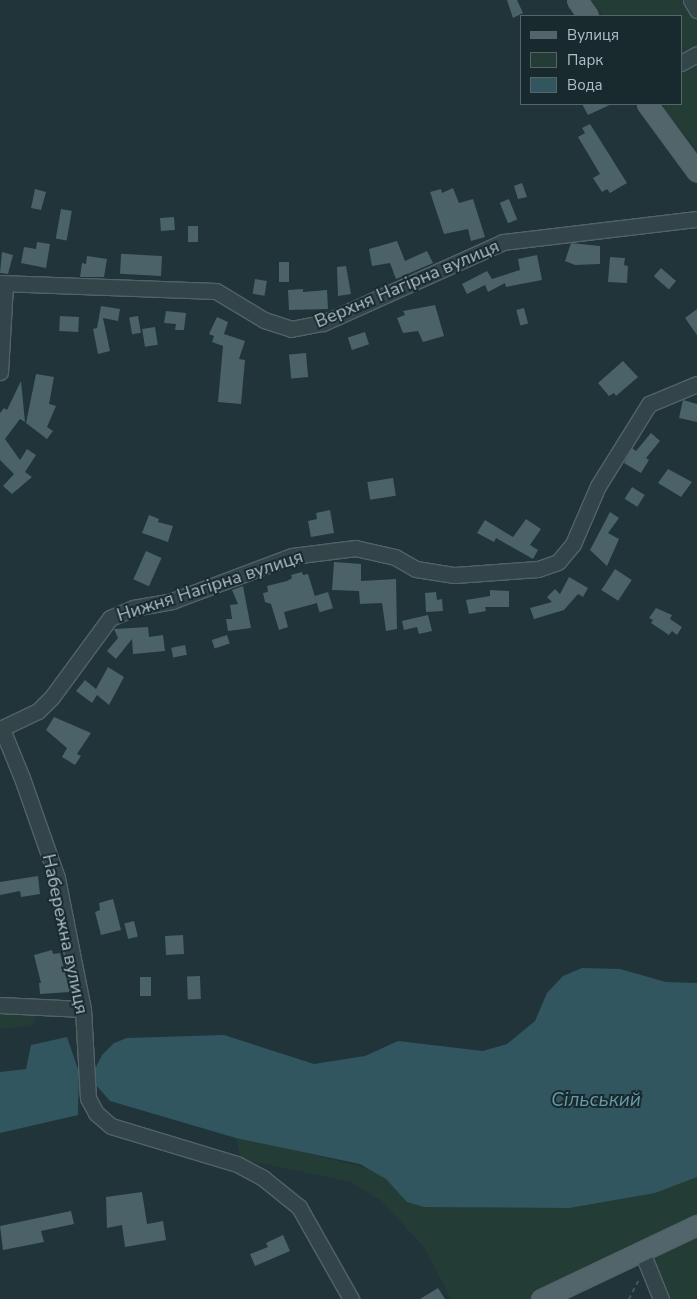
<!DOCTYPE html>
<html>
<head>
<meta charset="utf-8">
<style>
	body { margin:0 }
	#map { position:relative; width:697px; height:1299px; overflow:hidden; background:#20343a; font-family:"Nunito Sans",sans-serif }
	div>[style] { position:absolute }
	.green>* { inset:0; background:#233d36 }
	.water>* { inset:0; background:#315660 }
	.building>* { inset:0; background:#4b6268; transform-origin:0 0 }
	.path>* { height:2px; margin-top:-1px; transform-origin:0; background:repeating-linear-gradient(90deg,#415a53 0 4px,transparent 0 8px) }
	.roads { filter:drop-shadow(1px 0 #516368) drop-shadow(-1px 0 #516368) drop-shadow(0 1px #516368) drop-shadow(0 -1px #516368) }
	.minor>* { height:15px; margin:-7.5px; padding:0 7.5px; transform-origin:7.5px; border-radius:7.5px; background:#34454a }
	.major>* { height:19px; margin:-9.5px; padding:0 9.5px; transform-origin:9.5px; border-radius:9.5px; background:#51656a }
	span { translate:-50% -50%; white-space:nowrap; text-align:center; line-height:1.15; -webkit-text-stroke:4px #192a2e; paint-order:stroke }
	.street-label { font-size:18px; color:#aec0c6 }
	.water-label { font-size:19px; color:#659aa8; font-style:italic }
	.legend { position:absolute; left:520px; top:15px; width:162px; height:90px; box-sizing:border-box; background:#192a2e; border:1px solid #55666b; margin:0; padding:6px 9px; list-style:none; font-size:15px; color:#aec0c6 }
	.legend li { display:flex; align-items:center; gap:10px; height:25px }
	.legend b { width:25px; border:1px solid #55666b }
</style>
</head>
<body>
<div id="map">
	<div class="green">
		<i style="clip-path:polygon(592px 0,697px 0,697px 150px,659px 104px,681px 104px,681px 16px,603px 16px)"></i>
		<i style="clip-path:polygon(0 1005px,39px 1005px,33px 1026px,0 1029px)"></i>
		<i style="clip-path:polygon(236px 1138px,260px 1141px,374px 1170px,697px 1167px,697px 1299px,661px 1299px,641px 1252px,541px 1299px,451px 1299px,424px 1247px,380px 1200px,351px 1182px,241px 1159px)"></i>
	</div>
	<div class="water">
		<i style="clip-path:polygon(582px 968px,620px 969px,666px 982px,697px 983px,697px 1177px,655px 1193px,569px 1208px,424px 1207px,407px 1202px,386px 1179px,360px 1164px,236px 1138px,110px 1101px,96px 1085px,94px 1071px,102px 1055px,114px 1043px,127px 1038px,224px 1035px,314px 1064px,365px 1056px,398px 1041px,483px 1051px,507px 1044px,535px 1021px,547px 993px,563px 976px)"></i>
		<i style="clip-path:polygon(67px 1037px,79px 1072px,78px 1115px,0 1133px,0 1072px,26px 1069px,31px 1045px)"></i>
	</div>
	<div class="building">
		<i style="clip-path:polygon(507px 0,517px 0,523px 13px,513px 18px)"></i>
		<i style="clip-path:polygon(582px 104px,612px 104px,588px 115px)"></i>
		<i style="clip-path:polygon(590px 124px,627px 183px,610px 193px,607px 189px,602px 192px,593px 178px,600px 174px,578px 137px,585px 133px,582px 128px)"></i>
		<i style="clip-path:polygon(522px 183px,527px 197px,518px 199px,514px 186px)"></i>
		<i style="clip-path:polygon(453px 188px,459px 203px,473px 199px,485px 237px,471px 241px,468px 229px,444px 234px,430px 192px,441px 189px,442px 193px)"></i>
		<i style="clip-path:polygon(35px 189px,46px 192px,41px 210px,31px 208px)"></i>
		<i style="left:509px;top:199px;width:22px;height:10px;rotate:68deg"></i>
		<i style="left:61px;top:209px;width:11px;height:30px;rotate:10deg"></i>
		<i style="left:174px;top:217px;width:13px;height:14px;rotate:86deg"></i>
		<i style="left:188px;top:226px;width:10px;height:16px"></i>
		<i style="clip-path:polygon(397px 241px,405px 261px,427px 251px,433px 263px,396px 279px,390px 263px,372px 266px,369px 249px)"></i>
		<i style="clip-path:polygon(37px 242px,50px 244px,46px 268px,21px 263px,24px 247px,36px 249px)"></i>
		<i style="clip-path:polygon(571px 243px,600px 246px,600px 264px,575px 265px,565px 261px)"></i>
		<i style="clip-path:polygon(2px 252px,13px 255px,8px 274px,0 273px)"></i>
		<i style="clip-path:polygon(537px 255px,542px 280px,506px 287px,505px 283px,488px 292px,485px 285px,467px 294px,462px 284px,487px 271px,492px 279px,520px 270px,518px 259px)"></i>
		<i style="clip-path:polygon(87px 256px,107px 259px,104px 277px,80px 277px,82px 263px,86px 264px)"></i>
		<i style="left:162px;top:256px;width:20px;height:41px;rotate:93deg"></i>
		<i style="clip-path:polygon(610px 257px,625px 258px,624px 265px,628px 266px,627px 283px,608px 282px)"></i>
		<i style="left:279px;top:262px;width:10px;height:20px"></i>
		<i style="clip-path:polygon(346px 266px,351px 294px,338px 296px,337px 267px)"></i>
		<i style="left:661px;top:268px;width:20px;height:11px;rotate:41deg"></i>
		<i style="left:255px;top:279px;width:12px;height:15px;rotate:9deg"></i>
		<i style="clip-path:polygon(303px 289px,303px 292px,327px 290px,328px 309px,289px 310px,288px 290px)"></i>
		<i style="clip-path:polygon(435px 305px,444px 336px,423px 342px,418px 331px,403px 333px,397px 318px,405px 315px,403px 311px)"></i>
		<i style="clip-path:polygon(101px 306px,120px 309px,118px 321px,103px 318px,110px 351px,98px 354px,93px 329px,97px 328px)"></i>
		<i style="left:524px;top:308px;width:16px;height:8px;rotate:75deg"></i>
		<i style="clip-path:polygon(697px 309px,697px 335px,685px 318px)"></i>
		<i style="clip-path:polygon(166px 311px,186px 313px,184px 330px,175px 330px,176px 324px,164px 323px)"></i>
		<i style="left:60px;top:316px;width:19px;height:15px;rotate:3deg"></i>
		<i style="left:138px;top:316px;width:17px;height:9px;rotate:80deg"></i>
		<i style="clip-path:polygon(217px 317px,228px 322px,224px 334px,245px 341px,239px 359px,245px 360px,241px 404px,218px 402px,223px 346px,212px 342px,214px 336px,209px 334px)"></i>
		<i style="left:155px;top:327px;width:18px;height:13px;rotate:81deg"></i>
		<i style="left:365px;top:332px;width:13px;height:18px;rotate:72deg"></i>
		<i style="left:306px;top:353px;width:24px;height:17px;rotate:85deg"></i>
		<i style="clip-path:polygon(623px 361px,638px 377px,616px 396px,614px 393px,609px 396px,598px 383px)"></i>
		<i style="clip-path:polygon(36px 374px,54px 377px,49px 404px,56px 406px,47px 427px,53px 431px,47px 439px,26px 423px)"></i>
		<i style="clip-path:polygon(21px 381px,25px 422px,20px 419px,5px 439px,20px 460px,27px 449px,36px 455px,25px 472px,32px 477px,12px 494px,3px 486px,14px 474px,0 460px,0 413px,4px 408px,7px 410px)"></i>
		<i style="clip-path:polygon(683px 400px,697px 404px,697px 422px,679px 418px)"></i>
		<i style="clip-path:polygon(651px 433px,660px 441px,646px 458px,649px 460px,641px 473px,624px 463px,632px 448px,636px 451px)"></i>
		<i style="clip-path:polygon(668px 469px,692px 482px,681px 497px,658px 483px)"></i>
		<i style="left:393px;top:478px;width:18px;height:26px;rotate:81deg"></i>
		<i style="left:632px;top:487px;width:15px;height:14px;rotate:32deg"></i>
		<i style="clip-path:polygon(330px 510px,334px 533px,311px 537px,308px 521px,317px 519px,316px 513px)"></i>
		<i style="clip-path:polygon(610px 512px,619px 518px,608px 533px,619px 539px,607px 566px,590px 550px)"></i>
		<i style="clip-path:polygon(149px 515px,159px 519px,158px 522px,173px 526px,168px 542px,142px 533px)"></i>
		<i style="clip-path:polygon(526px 519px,541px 529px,530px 545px,538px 550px,533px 559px,496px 538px,494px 542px,477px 533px,485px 520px,513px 537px)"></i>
		<i style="left:146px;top:551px;width:17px;height:31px;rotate:24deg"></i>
		<i style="clip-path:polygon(334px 562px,361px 564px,361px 581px,396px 579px,397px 629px,386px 631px,382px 603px,360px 604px,359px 591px,332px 590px)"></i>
		<i style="left:615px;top:569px;width:20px;height:25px;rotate:33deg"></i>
		<i style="clip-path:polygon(302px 572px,303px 575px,308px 574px,317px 603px,284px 612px,288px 627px,279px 630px,271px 604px,265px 602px,263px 593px,268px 592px,267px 586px,287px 581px,292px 578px,291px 575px)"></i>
		<i style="clip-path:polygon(569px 577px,588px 588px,583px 597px,578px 594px,564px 610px,534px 619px,530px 608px,552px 602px,547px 597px,555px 589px,560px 594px)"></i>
		<i style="clip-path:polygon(243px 586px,251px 628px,228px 631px,226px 619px,232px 619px,230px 605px,238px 604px,232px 590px)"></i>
		<i style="clip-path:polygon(490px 590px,509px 591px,509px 607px,485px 607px,486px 611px,469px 614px,466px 600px,490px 596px)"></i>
		<i style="left:328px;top:592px;width:17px;height:14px;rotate:73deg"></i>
		<i style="clip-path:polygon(436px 592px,437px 600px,442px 599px,443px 611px,426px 612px,425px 593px)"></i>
		<i style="clip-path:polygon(656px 608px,672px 615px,670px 619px,682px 627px,677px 635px,672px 631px,669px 635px,651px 623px,653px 620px,649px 618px)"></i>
		<i style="clip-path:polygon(428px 615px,432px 631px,419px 634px,417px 627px,404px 630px,402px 621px)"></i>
		<i style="clip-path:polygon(148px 627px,149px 637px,163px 635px,165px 651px,133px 654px,132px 639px,116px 659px,107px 651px,118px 638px,114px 629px)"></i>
		<i style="left:227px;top:635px;width:9px;height:16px;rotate:72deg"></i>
		<i style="left:185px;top:645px;width:10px;height:14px;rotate:79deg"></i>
		<i style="clip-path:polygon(108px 667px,124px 677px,109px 705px,97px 695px,92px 703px,76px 691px,85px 680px,96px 689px)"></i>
		<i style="clip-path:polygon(54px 717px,91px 733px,77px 754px,81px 756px,75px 765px,62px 757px,67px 748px,46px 730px)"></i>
		<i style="clip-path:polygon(38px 876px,40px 894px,21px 897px,20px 891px,0 895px,0 882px)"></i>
		<i style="clip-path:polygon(113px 899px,121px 930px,101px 935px,95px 912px,100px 910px,99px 903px)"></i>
		<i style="left:134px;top:921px;width:16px;height:10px;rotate:76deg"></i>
		<i style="left:183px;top:935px;width:19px;height:18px;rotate:87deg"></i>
		<i style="clip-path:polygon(52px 950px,53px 954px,60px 953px,70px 992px,40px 994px,39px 983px,41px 983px,34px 955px)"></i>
		<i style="left:200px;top:976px;width:23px;height:13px;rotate:88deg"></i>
		<i style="left:140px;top:977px;width:11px;height:19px"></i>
		<i style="clip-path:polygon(142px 1192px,147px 1224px,163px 1221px,166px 1240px,125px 1247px,122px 1225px,107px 1228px,106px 1197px)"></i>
		<i style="clip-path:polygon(71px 1211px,74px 1224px,41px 1231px,44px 1242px,3px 1250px,0 1226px)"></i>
		<i style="clip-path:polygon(283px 1235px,290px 1251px,255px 1266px,250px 1254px,268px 1247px,266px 1243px)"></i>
		<i style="clip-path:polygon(438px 1288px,445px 1299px,420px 1299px)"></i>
	</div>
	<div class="path">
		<i style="left:629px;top:1299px;width:22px;rotate:-63deg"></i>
	</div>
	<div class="roads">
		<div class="minor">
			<i style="left:691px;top:0;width:12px;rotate:59deg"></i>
			<i style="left:681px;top:63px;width:18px;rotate:-29deg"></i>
			<i style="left:0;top:283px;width:216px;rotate:2.1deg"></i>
			<i style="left:216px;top:291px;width:56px;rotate:31.1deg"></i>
			<i style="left:264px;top:320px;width:28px;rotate:18deg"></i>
			<i style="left:291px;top:329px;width:33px;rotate:-11deg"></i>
			<i style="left:323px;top:323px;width:197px;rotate:-24.2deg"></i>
			<i style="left:503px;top:242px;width:195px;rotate:-6.8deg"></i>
			<i style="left:0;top:372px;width:88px;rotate:-86.7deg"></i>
			<i style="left:0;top:729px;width:42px;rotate:-25.3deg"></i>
			<i style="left:38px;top:711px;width:20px;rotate:-45deg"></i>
			<i style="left:52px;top:697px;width:98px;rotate:-53.7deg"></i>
			<i style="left:110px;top:618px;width:25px;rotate:-23deg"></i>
			<i style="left:133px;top:608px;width:40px;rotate:-10deg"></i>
			<i style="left:172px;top:601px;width:128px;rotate:-20.6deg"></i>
			<i style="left:292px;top:556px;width:64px;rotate:-7.2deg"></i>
			<i style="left:355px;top:548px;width:41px;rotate:12.7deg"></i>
			<i style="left:395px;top:557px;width:24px;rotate:30deg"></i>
			<i style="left:416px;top:569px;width:39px;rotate:9deg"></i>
			<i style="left:455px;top:575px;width:83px;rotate:-4.1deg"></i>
			<i style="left:538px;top:569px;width:21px;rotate:-19deg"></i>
			<i style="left:558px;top:562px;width:23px;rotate:-50deg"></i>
			<i style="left:573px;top:544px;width:63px;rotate:-66.7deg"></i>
			<i style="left:598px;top:486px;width:97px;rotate:-58.1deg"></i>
			<i style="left:649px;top:404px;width:52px;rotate:-22.6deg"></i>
			<i style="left:2px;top:729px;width:53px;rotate:67.8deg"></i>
			<i style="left:22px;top:778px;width:106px;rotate:70.7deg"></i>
			<i style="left:57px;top:878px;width:134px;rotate:78.8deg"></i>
			<i style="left:83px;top:1009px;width:89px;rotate:86.8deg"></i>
			<i style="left:88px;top:1098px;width:17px;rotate:62deg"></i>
			<i style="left:96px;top:1113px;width:20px;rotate:41deg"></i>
			<i style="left:111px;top:1126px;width:132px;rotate:16.8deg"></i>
			<i style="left:237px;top:1164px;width:30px;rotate:28deg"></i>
			<i style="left:263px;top:1178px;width:46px;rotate:38.9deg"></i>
			<i style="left:299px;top:1207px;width:106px;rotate:60.5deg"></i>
			<i style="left:0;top:1005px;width:83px;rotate:2.8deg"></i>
			<i style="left:642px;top:1252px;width:51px;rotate:68deg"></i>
		</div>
		<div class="major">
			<i style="left:577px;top:0;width:19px;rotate:55deg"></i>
			<i style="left:647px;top:104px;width:84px;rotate:53.7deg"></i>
			<i style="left:541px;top:1299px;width:173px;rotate:-25.4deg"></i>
		</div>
	</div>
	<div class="street-label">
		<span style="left:407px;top:284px;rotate:-23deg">Верхня Нагірна вулиця</span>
		<span style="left:210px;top:586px;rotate:-18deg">Нижня Нагірна вулиця</span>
		<span style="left:65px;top:934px;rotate:78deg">Набережна вулиця</span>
	</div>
	<div class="water-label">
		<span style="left:596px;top:1101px">Сільський</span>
	</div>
	<ul class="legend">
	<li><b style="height:6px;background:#51656a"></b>Вулиця</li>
	<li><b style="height:14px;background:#233d36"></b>Парк</li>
	<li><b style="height:14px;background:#315660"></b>Вода</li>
	</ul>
</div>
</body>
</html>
